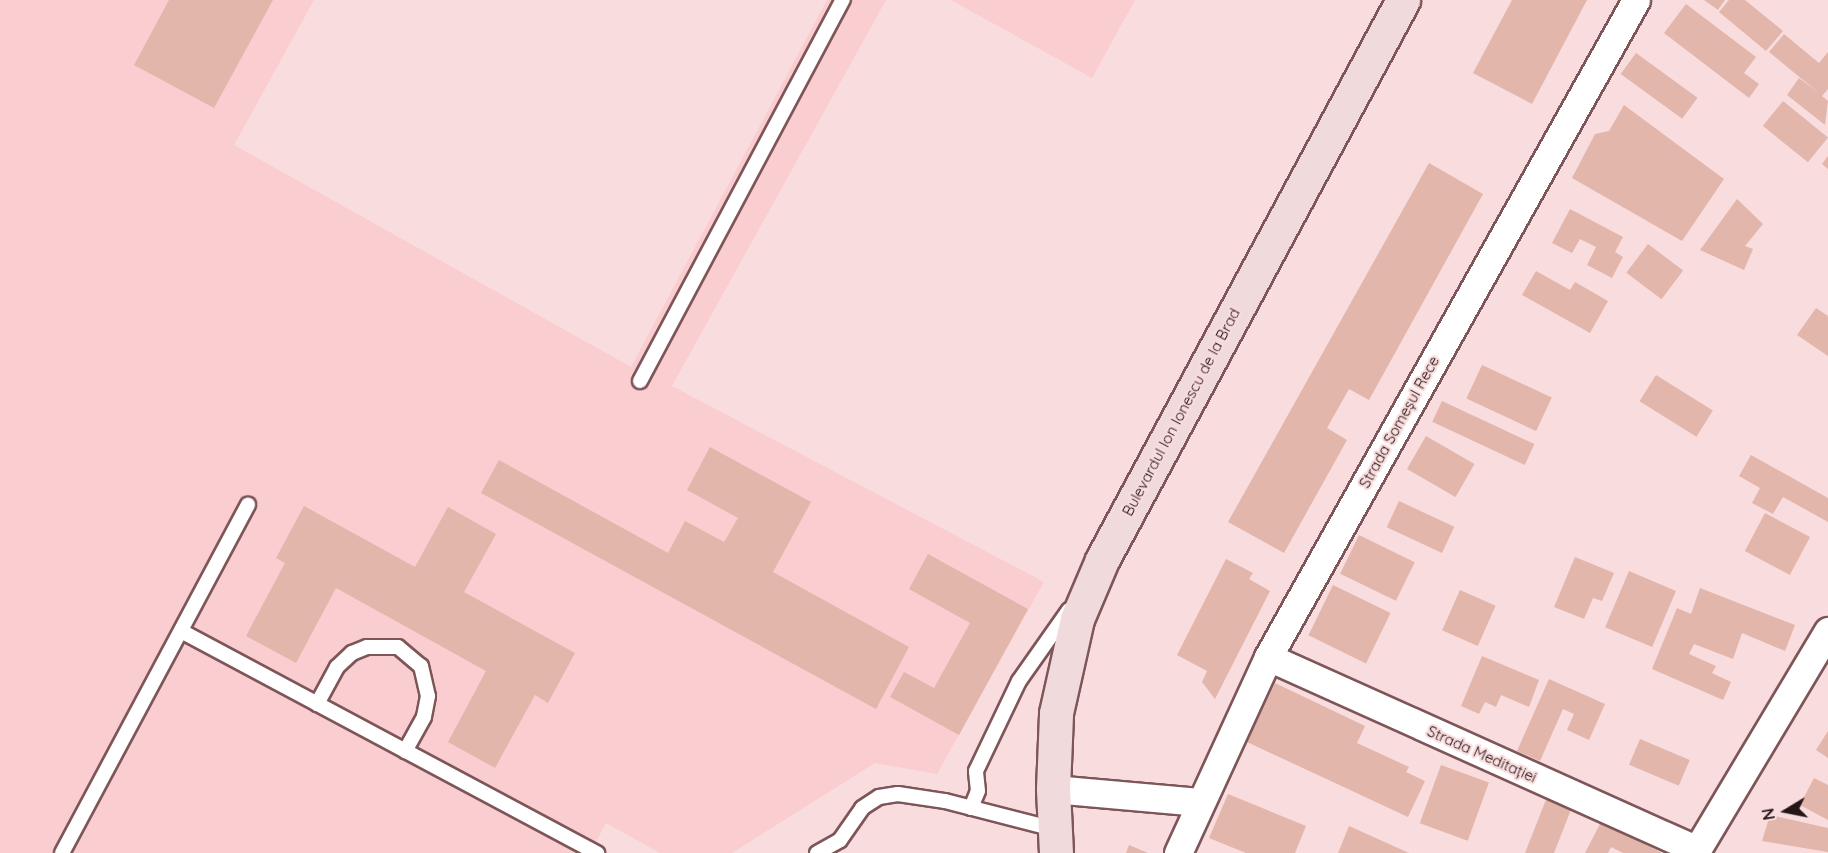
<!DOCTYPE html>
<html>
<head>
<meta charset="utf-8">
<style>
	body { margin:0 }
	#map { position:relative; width:1828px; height:853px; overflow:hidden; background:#f9dcdd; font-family:Quicksand,sans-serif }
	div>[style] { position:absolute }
	.built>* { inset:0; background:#facdd0 }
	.building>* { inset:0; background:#e2b6ab; transform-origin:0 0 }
	.roads { filter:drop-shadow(2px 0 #7e5558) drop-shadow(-2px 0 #7e5558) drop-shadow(0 2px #7e5558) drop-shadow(0 -2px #7e5558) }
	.lane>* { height:14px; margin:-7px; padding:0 7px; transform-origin:7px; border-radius:7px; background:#fff }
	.street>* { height:27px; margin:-13.5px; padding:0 13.5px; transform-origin:13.5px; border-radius:13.5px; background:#fff }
	.secondary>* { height:33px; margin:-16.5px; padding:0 16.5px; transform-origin:16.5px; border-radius:16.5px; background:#f0dadc }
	span { translate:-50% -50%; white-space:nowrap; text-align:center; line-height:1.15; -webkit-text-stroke:4.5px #f9dcdd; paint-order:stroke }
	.street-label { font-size:15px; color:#251516 }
	.north { position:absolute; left:1756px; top:781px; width:60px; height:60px; -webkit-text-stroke:4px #f9dcdd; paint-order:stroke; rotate:260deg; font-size:16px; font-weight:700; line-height:24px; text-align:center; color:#251516 }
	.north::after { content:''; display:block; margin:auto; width:21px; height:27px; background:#251516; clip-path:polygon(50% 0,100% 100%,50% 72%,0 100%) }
</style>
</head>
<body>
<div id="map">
	<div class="built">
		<i style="clip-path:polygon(0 0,314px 0,234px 145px,631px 367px,827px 0,886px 0,672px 386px,1044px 582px,937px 774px,875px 763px,732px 853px,660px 853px,606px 823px,590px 853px,0 853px)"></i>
		<i style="clip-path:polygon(951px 0,1135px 0,1092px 78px)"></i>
	</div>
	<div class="building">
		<i style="clip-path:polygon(169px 0,273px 0,214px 108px,134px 65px)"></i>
		<i style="clip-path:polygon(1512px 0,1587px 0,1532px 104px,1473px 73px)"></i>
		<i style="clip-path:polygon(1704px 0,1725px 0,1718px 10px)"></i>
		<i style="clip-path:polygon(1729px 0,1745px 0,1783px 31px,1766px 51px,1719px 12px)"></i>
		<i style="clip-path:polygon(1686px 4px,1756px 57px,1744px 73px,1759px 84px,1749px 98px,1664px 33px)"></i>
		<i style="clip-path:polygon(1784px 34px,1819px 63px,1828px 52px,1828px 89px,1822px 96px,1828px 101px,1825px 125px,1787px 95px,1799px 78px,1819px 93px,1769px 52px)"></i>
		<i style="left:1636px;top:53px;width:76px;height:26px;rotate:36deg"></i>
		<i style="left:1783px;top:101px;width:58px;height:32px;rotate:39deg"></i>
		<i style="clip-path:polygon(1624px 105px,1724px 179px,1682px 241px,1572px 178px,1595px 134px,1609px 131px)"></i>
		<i style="clip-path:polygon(1828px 156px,1828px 169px,1822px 164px)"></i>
		<i style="clip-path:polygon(1429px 163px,1483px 194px,1369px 400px,1349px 389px,1327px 428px,1347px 440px,1284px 553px,1228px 522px)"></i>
		<i style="clip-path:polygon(1737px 199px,1763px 224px,1745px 246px,1753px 249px,1744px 270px,1700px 250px)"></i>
		<i style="clip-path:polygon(1570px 209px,1623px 237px,1615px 252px,1623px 257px,1612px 278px,1587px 265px,1596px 247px,1580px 239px,1572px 253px,1552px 243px)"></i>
		<i style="left:1648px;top:244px;width:44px;height:36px;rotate:37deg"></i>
		<i style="clip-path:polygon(1536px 271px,1570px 290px,1575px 282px,1608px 301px,1590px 333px,1522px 295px)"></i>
		<i style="clip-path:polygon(1816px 308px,1828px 316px,1828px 356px,1797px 335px)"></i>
		<i style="left:1482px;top:365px;width:77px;height:37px;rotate:25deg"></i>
		<i style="left:1656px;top:375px;width:67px;height:31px;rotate:32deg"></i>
		<i style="left:1442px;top:401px;width:102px;height:23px;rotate:25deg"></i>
		<i style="left:1426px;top:436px;width:56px;height:38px;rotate:30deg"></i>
		<i style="clip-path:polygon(710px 447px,811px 502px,773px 572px,909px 647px,876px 709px,481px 493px,499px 460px,668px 553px,685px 521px,724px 542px,738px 518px,687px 490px)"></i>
		<i style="clip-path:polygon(1751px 455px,1828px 498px,1828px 522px,1783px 497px,1773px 514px,1752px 503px,1760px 488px,1739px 476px)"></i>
		<i style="left:1399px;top:501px;width:61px;height:29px;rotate:25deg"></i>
		<i style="clip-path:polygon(304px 506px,415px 567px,448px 507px,496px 534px,464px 592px,575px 653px,548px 703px,535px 695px,495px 768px,448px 742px,486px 671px,336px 588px,296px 663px,246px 636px,285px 563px,276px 558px)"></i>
		<i style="left:1765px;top:513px;width:51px;height:43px;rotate:28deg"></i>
		<i style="left:1359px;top:535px;width:62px;height:43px;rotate:26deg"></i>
		<i style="clip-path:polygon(928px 554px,1028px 609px,959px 735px,890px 697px,904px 672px,934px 688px,970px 623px,909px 589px)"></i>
		<i style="clip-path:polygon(1575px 557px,1614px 573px,1602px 601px,1593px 598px,1584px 619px,1554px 607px)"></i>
		<i style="clip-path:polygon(1226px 559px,1253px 573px,1249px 579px,1270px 591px,1215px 699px,1202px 682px,1207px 671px,1177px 655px)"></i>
		<i style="left:1629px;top:571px;width:51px;height:61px;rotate:23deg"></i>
		<i style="left:1333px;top:585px;width:64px;height:56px;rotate:26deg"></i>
		<i style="clip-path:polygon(1700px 588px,1795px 625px,1785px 651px,1742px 633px,1733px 659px,1694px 644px,1689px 654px,1716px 666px,1712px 673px,1731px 682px,1723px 700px,1652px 669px,1677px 608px,1691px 614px)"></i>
		<i style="left:1460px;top:590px;width:39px;height:44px;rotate:24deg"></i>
		<i style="clip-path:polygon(1482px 656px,1539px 680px,1529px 707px,1501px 695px,1496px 707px,1485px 702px,1479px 714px,1461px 706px)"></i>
		<i style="clip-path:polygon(1549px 679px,1605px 704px,1589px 740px,1567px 730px,1574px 714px,1563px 709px,1540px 761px,1517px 751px)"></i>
		<i style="clip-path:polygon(1275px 683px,1365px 726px,1357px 743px,1409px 767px,1406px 772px,1425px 781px,1408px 817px,1247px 742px)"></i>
		<i style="clip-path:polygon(1828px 731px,1828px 758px,1816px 750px)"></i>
		<i style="left:1640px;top:739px;width:54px;height:28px;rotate:23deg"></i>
		<i style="left:1441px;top:765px;width:51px;height:62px;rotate:20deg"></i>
		<i style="clip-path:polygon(1814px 778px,1828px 785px,1828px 820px,1800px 805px)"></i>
		<i style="clip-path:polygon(1549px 792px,1574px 802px,1554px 853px,1525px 853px)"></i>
		<i style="clip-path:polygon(1228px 794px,1306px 826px,1295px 853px,1246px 853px,1209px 838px)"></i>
		<i style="clip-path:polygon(1770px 815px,1828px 828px,1828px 852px,1762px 841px)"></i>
		<i style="clip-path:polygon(1601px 822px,1662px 853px,1623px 853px,1611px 847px,1608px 853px,1585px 853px)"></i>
		<i style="clip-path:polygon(1349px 826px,1409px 853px,1338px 853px)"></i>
		<i style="clip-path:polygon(1129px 845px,1148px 853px,1126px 853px)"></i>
	</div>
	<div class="roads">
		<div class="lane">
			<i style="left:640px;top:381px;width:432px;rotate:-62deg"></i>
			<i style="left:181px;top:631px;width:472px;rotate:28.1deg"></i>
			<i style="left:317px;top:704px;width:42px;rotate:-61.6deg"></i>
			<i style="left:337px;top:667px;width:21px;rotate:-43deg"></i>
			<i style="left:352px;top:653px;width:16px;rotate:-22deg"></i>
			<i style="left:367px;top:647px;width:31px"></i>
			<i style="left:398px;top:647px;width:30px;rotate:40deg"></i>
			<i style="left:421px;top:666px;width:31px;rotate:77deg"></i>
			<i style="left:428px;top:696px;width:21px;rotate:101deg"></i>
			<i style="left:424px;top:717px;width:39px;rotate:119deg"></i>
			<i style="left:971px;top:808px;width:18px;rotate:-68deg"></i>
			<i style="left:978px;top:791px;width:20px;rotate:-96deg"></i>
			<i style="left:976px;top:771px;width:100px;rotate:-64.5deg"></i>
			<i style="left:1019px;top:681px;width:87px;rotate:-54.8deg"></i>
			<i style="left:62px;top:853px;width:395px;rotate:-61.9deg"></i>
			<i style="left:817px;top:853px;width:26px;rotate:-29deg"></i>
			<i style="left:840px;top:840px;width:39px;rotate:-55deg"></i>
			<i style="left:862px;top:808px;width:20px;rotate:-33deg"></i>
			<i style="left:879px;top:797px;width:19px;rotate:-9deg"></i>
			<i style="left:898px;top:794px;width:48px;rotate:8.5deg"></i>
			<i style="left:945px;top:801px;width:113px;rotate:14.4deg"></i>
		</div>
		<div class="street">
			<i style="left:1268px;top:657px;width:470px;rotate:24.2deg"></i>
			<i style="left:1053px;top:789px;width:147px;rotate:5.1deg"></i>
			<i style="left:1178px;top:853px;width:216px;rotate:-65.3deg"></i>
			<i style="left:1268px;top:657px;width:753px;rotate:-60.75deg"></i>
			<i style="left:1695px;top:853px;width:259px;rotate:-59.1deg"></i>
		</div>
		<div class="secondary">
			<i style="left:1056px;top:853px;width:64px;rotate:-92.7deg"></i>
			<i style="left:1053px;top:789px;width:76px;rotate:-87.7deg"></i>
			<i style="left:1056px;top:713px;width:96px;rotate:-77.4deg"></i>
			<i style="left:1077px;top:619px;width:64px;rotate:-67deg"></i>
			<i style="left:1102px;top:560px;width:636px;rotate:-61.74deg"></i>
		</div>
	</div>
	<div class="street-label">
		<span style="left:1181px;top:412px;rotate:-62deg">Bulevardul Ion Ionescu de la Brad</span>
		<span style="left:1399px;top:422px;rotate:-61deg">Strada Someșul Rece</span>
		<span style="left:1482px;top:754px;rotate:24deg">Strada Meditației</span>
	</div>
	<div class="north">N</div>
</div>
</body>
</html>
